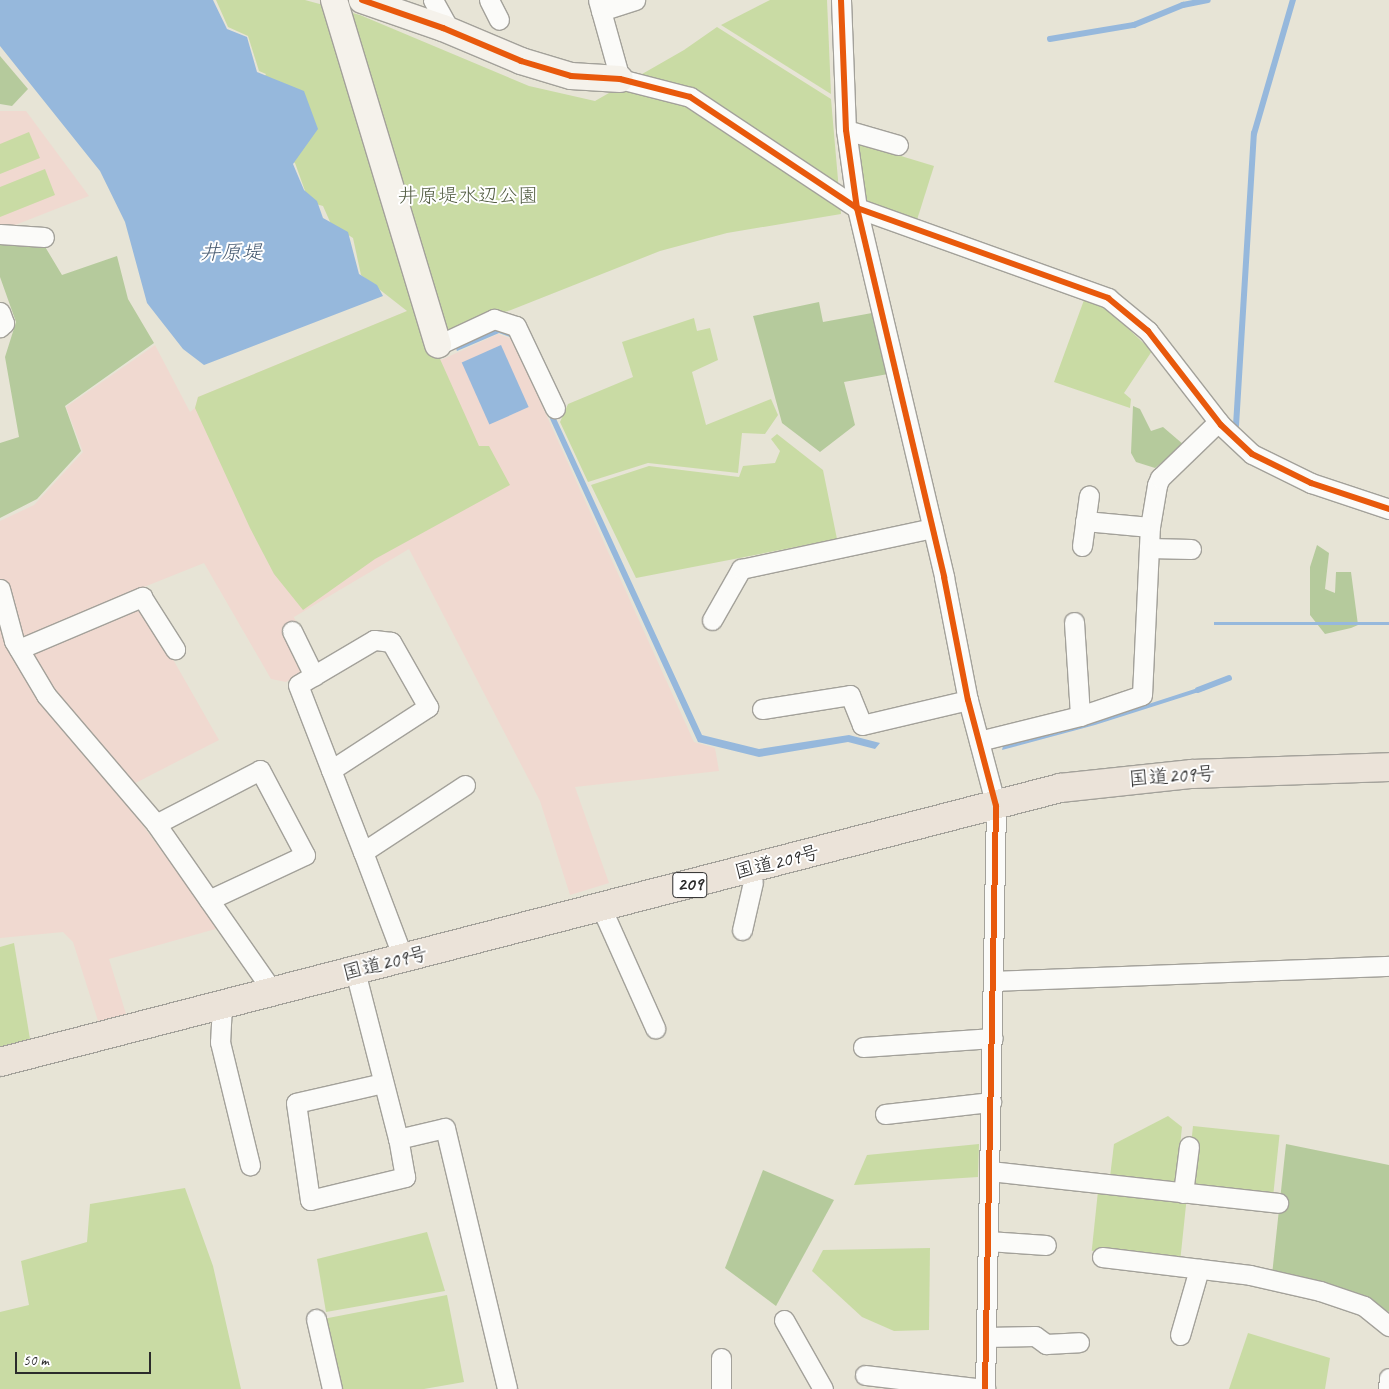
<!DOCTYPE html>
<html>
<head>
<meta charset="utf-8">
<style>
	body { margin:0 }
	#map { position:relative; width:1389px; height:1389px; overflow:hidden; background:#e7e4d6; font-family:Caveat,"Klee One",sans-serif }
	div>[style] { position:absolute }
	.built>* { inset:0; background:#f0d9d0 }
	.green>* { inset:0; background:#c9dba4; transform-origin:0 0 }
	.forest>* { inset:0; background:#b5ca9c }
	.water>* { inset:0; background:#96b8dc; transform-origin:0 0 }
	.stream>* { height:5.5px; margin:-2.75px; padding:0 2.75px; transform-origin:2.75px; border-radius:2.75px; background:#96b8dc }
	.roads { filter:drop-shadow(1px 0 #a3a19a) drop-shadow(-1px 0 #a3a19a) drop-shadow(0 1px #a3a19a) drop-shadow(0 -1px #a3a19a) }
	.street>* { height:19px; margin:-9.5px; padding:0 9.5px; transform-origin:9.5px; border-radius:9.5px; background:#fbfbf9 }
	.secondary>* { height:26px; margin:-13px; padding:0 13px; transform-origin:13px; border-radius:13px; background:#f5f2eb }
	.highway>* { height:28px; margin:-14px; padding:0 14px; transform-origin:14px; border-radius:14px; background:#ebe3d9 }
	.cycleway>* { height:6px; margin:-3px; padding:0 3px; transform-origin:3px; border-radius:3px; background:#e8590c }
	span { translate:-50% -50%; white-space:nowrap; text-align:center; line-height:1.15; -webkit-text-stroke:4px #fff; paint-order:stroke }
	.shield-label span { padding:1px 4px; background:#fff; border:1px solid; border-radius:4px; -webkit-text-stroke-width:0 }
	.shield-label { font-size:19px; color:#2b2b2b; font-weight:700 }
	.park-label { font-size:20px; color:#535d43 }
	.street-label { font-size:20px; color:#2b2b2b }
	.water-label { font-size:21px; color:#485c73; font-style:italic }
	.scale { position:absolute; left:15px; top:1352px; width:136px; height:22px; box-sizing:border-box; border:2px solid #2b2b2b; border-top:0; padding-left:6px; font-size:15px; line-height:18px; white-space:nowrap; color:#2b2b2b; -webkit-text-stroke:4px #fff; paint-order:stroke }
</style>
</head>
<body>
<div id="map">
	<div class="built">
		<i style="clip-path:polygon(0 111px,26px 111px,89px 196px,0 231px)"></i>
		<i style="clip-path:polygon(417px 307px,441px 360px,498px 334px,512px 339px,694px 742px,715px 748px,719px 771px,575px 787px,609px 883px,570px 895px,540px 801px,409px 549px,294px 617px,291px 612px,319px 664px,286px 682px,271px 679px,204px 563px,134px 591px,219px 740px,118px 792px,219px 928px,109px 959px,126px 1014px,99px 1024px,73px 942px,63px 932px,0 938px,0 521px,34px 505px,83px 452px,66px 407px,155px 345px,190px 412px,195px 408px,198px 397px)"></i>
	</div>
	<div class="green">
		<i style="clip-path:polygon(216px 0,305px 0,360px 15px,529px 86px,595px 101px,684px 50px,717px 27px,831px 99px,841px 214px,727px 233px,660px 251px,511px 310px,442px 333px,423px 321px,479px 446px,489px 446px,510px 485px,375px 559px,303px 610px,274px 574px,250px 528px,195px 408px,198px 397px,407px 311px,361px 275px,353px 238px,331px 224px,323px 206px,309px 202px,295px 163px,268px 147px,253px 98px,266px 74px,259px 71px,248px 36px,228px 27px)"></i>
		<i style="clip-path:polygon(770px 0,827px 0,831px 94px,721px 25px)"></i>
		<i style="clip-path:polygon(29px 132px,40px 158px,0 174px,0 144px)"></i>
		<i style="clip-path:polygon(858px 143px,934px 166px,916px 223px,866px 201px)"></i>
		<i style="clip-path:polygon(45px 169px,55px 195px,0 217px,0 187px)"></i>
		<i style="clip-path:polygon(1084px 300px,1106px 308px,1152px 351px,1124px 393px,1131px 399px,1130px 408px,1054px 382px)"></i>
		<i style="clip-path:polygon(694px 318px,697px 331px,710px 328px,718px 360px,692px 372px,706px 425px,771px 399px,778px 415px,765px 434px,742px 433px,738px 473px,648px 463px,588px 482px,560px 422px,568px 404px,633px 377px,622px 342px)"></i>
		<i style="clip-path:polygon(777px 434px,823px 470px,837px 539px,636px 578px,591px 485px,649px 466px,739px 477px,743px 466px,775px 463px,780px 451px,771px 439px)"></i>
		<i style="clip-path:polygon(14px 943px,30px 1039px,0 1047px,0 947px)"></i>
		<i style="clip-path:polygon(1168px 1116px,1182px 1127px,1176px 1185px,1110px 1177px,1114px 1144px)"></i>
		<i style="left:1193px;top:1126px;width:87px;height:62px;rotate:6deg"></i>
		<i style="clip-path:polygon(979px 1144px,978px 1177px,854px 1185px,867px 1155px)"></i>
		<i style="clip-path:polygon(185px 1188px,213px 1266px,241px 1389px,0 1389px,0 1312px,29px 1305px,21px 1261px,87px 1242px,90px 1204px)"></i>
		<i style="left:1098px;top:1191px;width:89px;height:60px;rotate:6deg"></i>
		<i style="clip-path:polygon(427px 1232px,445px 1291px,326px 1312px,317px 1259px)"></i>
		<i style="clip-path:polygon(930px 1248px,929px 1330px,894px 1331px,862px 1317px,812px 1271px,823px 1250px)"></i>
		<i style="clip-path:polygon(447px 1295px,464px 1382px,424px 1389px,340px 1389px,323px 1319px)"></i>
		<i style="clip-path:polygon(1248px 1333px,1330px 1358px,1325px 1389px,1229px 1389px)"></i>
	</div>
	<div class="forest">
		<i style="clip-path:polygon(0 56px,28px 89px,12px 106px,0 104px)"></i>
		<i style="clip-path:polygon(0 238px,44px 245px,62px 275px,117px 256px,128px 299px,154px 343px,65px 406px,81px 451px,37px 499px,0 518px,0 443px,19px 437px,5px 357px,16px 322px,0 277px)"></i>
		<i style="clip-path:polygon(819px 302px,823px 322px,872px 313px,888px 374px,844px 382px,855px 425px,820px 452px,782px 423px,753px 316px)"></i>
		<i style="clip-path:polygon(1133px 406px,1140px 409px,1151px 431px,1163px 427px,1184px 445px,1155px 468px,1136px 462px,1131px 453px)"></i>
		<i style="clip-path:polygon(1317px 545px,1329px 553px,1325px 589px,1335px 593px,1336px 572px,1351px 572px,1358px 625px,1351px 628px,1325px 634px,1310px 615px,1310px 567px)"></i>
		<i style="clip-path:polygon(1286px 1144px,1389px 1165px,1389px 1312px,1364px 1299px,1272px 1275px)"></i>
		<i style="clip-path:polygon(763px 1170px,834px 1200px,776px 1306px,725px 1268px)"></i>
	</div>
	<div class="water">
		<i style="clip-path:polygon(0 0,213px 0,227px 29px,247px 37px,257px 72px,304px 91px,318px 129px,293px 164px,304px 190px,317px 201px,323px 218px,348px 232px,359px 274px,377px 285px,383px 296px,204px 365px,183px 349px,147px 303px,125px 222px,100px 171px,0 46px)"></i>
		<i style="clip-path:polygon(497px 327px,517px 334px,702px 735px,759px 749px,849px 735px,880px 743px,875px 749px,848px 742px,759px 757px,698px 742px,513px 338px,499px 333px,457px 351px,455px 346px)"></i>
		<i style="left:501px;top:345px;width:68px;height:43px;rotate:66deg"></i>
		<i style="left:1389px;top:622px;width:3px;height:175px;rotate:90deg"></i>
		<i style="clip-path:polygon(1204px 686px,1205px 690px,1095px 725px,1002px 750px,1003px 746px,1093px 722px)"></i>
	</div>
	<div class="stream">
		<i style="left:1050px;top:39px;width:85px;rotate:-9.5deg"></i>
		<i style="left:1134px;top:25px;width:53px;rotate:-22.2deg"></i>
		<i style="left:1183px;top:5px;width:25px;rotate:-11deg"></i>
		<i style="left:1236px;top:426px;width:293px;rotate:-86.5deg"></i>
		<i style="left:1254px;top:134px;width:140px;rotate:-73.8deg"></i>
		<i style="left:1198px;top:690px;width:33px;rotate:-21deg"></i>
	</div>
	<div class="roads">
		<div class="street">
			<i style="left:433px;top:0;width:35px;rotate:61deg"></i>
			<i style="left:489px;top:0;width:22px;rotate:63deg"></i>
			<i style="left:598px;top:0;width:82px;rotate:74.4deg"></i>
			<i style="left:620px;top:79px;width:72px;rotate:14.4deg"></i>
			<i style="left:690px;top:97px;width:201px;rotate:33.6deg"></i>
			<i style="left:857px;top:208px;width:267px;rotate:19.7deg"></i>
			<i style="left:1108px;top:298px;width:52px;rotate:39.5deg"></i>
			<i style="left:1148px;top:331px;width:119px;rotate:52.2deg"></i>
			<i style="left:1221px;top:425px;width:42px;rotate:43.1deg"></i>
			<i style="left:1252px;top:454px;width:66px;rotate:26.2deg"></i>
			<i style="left:1311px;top:483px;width:82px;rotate:18.4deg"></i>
			<i style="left:841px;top:0;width:130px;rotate:87.8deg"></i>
			<i style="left:846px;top:130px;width:79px;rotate:82deg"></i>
			<i style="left:857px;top:208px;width:379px;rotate:76.7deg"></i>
			<i style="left:944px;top:577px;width:125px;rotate:79deg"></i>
			<i style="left:968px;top:700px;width:110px;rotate:75.2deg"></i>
			<i style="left:996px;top:806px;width:583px;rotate:91.08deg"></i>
			<i style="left:601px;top:11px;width:36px;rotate:-18deg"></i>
			<i style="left:846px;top:130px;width:54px;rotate:16.1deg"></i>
			<i style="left:0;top:234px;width:44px;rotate:3.9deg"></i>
			<i style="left:0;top:312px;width:12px;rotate:70deg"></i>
			<i style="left:4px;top:323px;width:6px;rotate:135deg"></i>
			<i style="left:438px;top:345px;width:62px;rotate:-24.9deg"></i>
			<i style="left:494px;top:319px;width:23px;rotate:18deg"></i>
			<i style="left:516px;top:326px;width:91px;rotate:64.6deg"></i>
			<i style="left:1085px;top:521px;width:65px;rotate:5.3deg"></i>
			<i style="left:1082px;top:546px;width:51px;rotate:-82.2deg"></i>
			<i style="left:1149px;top:548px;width:42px;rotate:1.4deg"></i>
			<i style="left:0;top:589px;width:54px;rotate:74.9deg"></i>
			<i style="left:14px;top:641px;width:63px;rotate:59.3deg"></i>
			<i style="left:46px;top:695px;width:170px;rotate:49.5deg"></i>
			<i style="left:156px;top:824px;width:205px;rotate:55.1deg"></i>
			<i style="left:712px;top:620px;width:59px;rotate:-60.4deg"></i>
			<i style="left:741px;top:569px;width:196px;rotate:-12.1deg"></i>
			<i style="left:1074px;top:622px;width:94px;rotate:86.3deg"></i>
			<i style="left:292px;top:631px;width:50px;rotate:63.9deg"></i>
			<i style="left:19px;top:649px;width:134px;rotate:-22.9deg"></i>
			<i style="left:142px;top:597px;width:62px;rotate:57.6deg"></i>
			<i style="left:762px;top:709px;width:89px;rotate:-9deg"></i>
			<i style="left:850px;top:695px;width:32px;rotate:68deg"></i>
			<i style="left:862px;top:725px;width:109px;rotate:-13.3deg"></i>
			<i style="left:979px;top:741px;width:104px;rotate:-13.9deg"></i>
			<i style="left:1080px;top:716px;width:65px;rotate:-18.7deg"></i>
			<i style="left:1142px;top:695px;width:168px;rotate:-87.3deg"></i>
			<i style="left:1150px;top:527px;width:43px;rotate:-80.5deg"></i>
			<i style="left:1157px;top:485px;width:8px;rotate:-67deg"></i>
			<i style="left:1160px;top:478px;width:81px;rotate:-44deg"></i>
			<i style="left:331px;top:770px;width:116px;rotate:-33deg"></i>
			<i style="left:428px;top:707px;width:75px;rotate:-119.6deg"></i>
			<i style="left:391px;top:642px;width:17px;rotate:-173deg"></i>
			<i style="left:374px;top:640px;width:88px;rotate:149.4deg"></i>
			<i style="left:298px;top:685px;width:91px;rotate:68.8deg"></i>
			<i style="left:331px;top:770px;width:88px;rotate:68.7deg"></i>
			<i style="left:363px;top:852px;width:113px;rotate:69.3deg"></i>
			<i style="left:156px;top:824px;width:117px;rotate:-27.4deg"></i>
			<i style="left:260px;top:770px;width:96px;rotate:62.1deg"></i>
			<i style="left:305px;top:855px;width:106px;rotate:154.9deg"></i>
			<i style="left:363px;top:852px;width:122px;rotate:-33.3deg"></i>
			<i style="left:601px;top:907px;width:133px;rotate:65.9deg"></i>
			<i style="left:742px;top:930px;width:49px;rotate:-77.1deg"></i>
			<i style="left:355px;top:971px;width:173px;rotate:75.6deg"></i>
			<i style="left:398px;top:1139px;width:48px;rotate:-13.2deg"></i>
			<i style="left:445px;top:1128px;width:268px;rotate:76.6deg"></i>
			<i style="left:994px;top:981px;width:395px;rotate:-2.2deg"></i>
			<i style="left:222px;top:1005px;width:37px;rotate:93deg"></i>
			<i style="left:220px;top:1042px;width:127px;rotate:76.3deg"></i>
			<i style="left:863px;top:1047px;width:130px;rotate:-4deg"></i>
			<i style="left:383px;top:1083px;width:89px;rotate:167.1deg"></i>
			<i style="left:296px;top:1103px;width:98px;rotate:81.8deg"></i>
			<i style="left:310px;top:1200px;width:98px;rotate:-13.6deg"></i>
			<i style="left:405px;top:1177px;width:39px;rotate:-100deg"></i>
			<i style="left:885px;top:1114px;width:107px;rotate:-6.5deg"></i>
			<i style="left:990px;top:1171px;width:290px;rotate:6.3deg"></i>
			<i style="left:1183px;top:1193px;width:47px;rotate:-82.7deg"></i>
			<i style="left:988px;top:1241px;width:58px;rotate:3.9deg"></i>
			<i style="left:1102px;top:1257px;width:149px;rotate:6.9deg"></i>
			<i style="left:1250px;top:1275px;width:72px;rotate:12.9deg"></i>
			<i style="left:1320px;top:1291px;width:46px;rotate:18.8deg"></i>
			<i style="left:1364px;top:1306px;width:32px;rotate:39deg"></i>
			<i style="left:316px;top:1319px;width:72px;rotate:77.1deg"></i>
			<i style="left:784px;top:1320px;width:79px;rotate:60.5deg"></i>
			<i style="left:1180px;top:1335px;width:69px;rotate:-73.9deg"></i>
			<i style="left:986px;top:1337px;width:49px;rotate:-1.2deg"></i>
			<i style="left:1035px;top:1336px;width:14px;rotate:36deg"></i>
			<i style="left:1046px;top:1344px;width:33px;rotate:-3deg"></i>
			<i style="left:721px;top:1358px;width:31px;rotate:90deg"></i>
			<i style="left:865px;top:1375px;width:121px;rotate:6.7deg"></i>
			<i style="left:1388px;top:1389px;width:11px;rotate:-85deg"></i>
		</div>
		<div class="secondary">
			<i style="left:334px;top:0;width:360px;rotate:73.2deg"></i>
			<i style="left:362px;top:0;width:86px;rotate:19.1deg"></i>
			<i style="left:443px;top:28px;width:85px;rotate:22.9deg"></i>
			<i style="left:521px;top:61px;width:52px;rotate:16.7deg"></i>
			<i style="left:571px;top:76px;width:49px;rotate:3.5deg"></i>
		</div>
		<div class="highway">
			<i style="left:0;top:1062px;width:1095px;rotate:-14.49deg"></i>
			<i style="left:1060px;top:788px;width:133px;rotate:-6.1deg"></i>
			<i style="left:1192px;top:774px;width:197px;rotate:-2deg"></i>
		</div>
	</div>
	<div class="cycleway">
		<i style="left:362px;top:0;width:86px;rotate:19.1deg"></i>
		<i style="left:443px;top:28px;width:85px;rotate:22.9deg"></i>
		<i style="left:521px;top:61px;width:52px;rotate:16.7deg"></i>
		<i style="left:571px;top:76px;width:49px;rotate:3.5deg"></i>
		<i style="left:620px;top:79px;width:72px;rotate:14.4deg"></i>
		<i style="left:690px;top:97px;width:201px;rotate:33.6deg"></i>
		<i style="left:857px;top:208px;width:267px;rotate:19.7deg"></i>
		<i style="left:1108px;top:298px;width:52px;rotate:39.5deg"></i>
		<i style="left:1148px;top:331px;width:119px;rotate:52.2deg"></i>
		<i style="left:1221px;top:425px;width:42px;rotate:43.1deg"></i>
		<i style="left:1252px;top:454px;width:66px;rotate:26.2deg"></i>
		<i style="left:1311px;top:483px;width:82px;rotate:18.4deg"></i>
		<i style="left:841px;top:0;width:130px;rotate:87.8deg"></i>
		<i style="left:846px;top:130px;width:79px;rotate:82deg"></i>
		<i style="left:857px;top:208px;width:379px;rotate:76.7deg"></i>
		<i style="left:944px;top:577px;width:125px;rotate:79deg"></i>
		<i style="left:968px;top:700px;width:110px;rotate:75.2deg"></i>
		<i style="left:996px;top:806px;width:583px;rotate:91.08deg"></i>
	</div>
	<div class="shield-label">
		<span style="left:690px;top:885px">209</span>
	</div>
	<div class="park-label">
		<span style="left:468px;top:195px">井原堤水辺公園</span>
	</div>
	<div class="street-label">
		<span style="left:1172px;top:776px;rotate:-4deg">国道209号</span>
		<span style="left:777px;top:862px;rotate:-14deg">国道209号</span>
		<span style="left:385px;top:963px;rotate:-14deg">国道209号</span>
	</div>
	<div class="water-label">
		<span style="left:231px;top:252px">井原堤</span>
	</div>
	<div class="scale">50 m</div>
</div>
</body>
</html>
